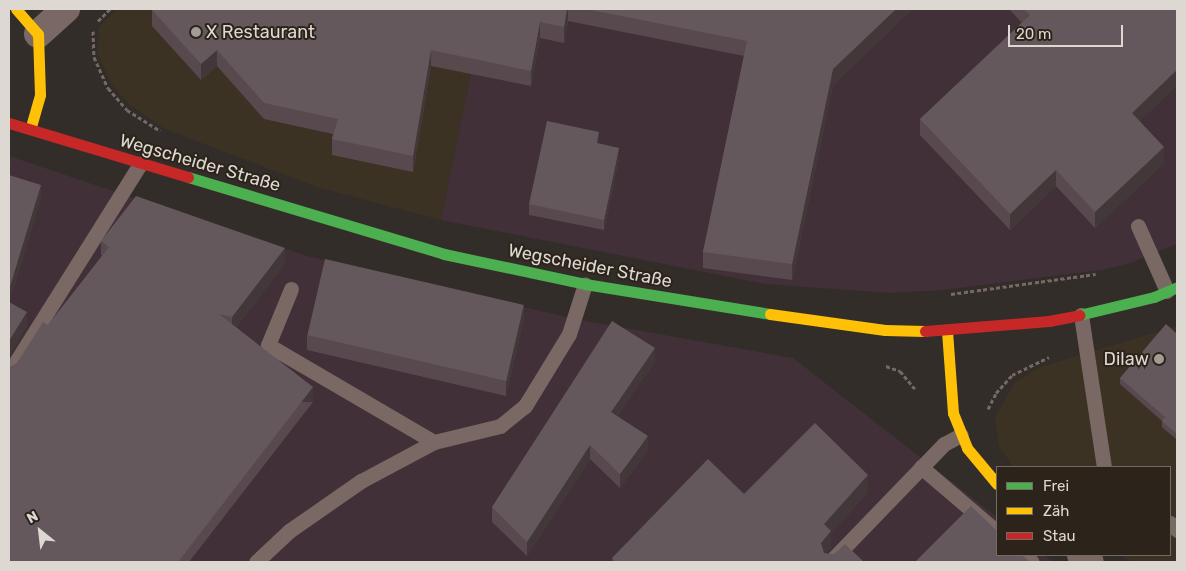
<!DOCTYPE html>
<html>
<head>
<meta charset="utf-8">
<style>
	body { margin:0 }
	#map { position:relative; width:1186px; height:571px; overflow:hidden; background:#322d28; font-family:Rubik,sans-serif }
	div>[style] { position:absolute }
	.built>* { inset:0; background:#3c3224 }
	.industrial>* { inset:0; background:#413037 }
	.path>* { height:3px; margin-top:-1.5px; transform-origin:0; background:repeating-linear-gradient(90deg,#756867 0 4px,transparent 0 6.5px) }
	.lane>* { height:15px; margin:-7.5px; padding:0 7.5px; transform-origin:7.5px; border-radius:7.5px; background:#7a6865 }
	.street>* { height:28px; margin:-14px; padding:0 14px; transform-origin:14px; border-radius:14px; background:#7a6865 }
	.fast>* { height:11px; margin:-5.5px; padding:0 5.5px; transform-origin:5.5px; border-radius:5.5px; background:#4caf50 }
	.slow>* { height:11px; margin:-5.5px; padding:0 5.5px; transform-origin:5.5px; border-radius:5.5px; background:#ffc107 }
	.jam>* { height:11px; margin:-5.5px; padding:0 5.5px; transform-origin:5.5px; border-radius:5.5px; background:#c62828 }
	.wall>* { inset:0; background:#57494e }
	.shaded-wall>* { inset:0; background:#423739; transform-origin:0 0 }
	.building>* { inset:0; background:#65585c; transform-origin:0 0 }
	.dots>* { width:14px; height:14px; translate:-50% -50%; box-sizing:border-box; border:2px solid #2c241a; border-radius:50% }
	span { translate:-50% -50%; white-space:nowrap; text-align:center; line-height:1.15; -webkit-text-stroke:4px #2c241a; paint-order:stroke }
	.poi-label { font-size:18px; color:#ddd8d2 }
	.left { translate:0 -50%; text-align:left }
	.right { translate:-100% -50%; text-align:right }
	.street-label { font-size:18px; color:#ddd8d2 }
	.frame { position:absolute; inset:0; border:10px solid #ddd8d2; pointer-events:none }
	.legend { position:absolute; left:996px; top:466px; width:175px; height:90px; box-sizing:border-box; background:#2c241a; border:1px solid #736c64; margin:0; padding:6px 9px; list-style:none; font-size:15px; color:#ddd8d2 }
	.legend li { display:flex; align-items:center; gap:10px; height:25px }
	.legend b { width:25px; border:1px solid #736c64 }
	.north { position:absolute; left:15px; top:506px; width:50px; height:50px; -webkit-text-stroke:4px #2c241a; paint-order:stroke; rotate:331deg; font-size:14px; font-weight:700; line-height:20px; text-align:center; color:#ddd8d2 }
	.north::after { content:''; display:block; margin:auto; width:18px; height:22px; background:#ddd8d2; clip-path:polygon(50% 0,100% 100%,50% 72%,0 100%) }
	.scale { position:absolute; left:1008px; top:25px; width:115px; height:22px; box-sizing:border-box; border:2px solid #ddd8d2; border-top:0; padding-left:6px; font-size:15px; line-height:18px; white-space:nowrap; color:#ddd8d2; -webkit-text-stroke:4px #2c241a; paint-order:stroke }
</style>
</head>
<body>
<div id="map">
	<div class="built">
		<i style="clip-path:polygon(117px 9px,484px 9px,441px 220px,317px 187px,165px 129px,130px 105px,111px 84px,98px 54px,99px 27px)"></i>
		<i style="clip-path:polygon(1177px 326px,1177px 562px,1131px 562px,1122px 555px,1170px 555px,1170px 467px,1013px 467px,999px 446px,995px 418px,1014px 383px,1040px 367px)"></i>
	</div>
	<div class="industrial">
		<i style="clip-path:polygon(484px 9px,1126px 9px,1177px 62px,1177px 244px,1128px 264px,1101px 270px,944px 290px,889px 293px,765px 284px,441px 220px)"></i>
		<i style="clip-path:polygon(9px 156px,307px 256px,575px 319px,793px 358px,997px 517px,997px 555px,1044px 555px,1053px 562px,9px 562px)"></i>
	</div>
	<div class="path">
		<i style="left:98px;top:21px;width:17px;rotate:-45deg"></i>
		<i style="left:93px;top:31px;width:26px;rotate:88deg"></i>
		<i style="left:94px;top:57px;width:34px;rotate:66deg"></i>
		<i style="left:108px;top:88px;width:29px;rotate:49deg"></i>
		<i style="left:127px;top:110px;width:39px;rotate:32deg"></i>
		<i style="left:951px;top:294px;width:146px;rotate:-7.9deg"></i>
		<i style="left:886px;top:366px;width:15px;rotate:20deg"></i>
		<i style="left:900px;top:371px;width:23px;rotate:50deg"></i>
		<i style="left:988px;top:409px;width:18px;rotate:-63deg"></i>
		<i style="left:996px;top:393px;width:24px;rotate:-48deg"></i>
		<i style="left:1012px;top:375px;width:41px;rotate:-25.9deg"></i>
	</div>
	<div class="lane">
		<i style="left:1138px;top:226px;width:71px;rotate:66deg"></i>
		<i style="left:291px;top:289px;width:61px;rotate:112.3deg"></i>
		<i style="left:268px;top:345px;width:192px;rotate:30.3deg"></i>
		<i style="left:1081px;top:315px;width:154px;rotate:81.4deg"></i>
		<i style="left:9px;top:373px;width:247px;rotate:-57.9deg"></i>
		<i style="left:921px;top:467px;width:100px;rotate:40.5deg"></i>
		<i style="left:1170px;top:523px;width:10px;rotate:45deg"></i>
		<i style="left:1023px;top:555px;width:11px;rotate:38deg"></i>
		<i style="left:256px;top:562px;width:45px;rotate:-43.2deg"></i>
		<i style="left:289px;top:531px;width:88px;rotate:-34.8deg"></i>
		<i style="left:361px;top:481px;width:83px;rotate:-28.1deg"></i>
		<i style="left:434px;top:442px;width:68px;rotate:-13.6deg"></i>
		<i style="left:500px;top:426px;width:32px;rotate:-39deg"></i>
		<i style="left:525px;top:406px;width:84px;rotate:-58.6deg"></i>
		<i style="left:569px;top:334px;width:52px;rotate:-72.3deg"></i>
		<i style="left:830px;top:562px;width:164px;rotate:-46deg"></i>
		<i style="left:944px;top:444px;width:19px;rotate:-28deg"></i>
	</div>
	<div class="street">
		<i style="left:38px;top:34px;width:38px;rotate:-42deg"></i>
		<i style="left:1081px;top:555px;width:11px;rotate:38deg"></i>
	</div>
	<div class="fast">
		<i style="left:188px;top:177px;width:267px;rotate:16.7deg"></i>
		<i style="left:444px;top:254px;width:144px;rotate:12deg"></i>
		<i style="left:585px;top:284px;width:187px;rotate:9.2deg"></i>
		<i style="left:1079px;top:315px;width:77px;rotate:-13.5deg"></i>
		<i style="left:1154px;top:297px;width:25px;rotate:-23deg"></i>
	</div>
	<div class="slow">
		<i style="left:16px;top:9px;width:33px;rotate:49deg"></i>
		<i style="left:38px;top:34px;width:61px;rotate:88.1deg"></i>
		<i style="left:40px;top:95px;width:35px;rotate:106deg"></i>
		<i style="left:770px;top:314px;width:116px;rotate:7.9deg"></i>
		<i style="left:885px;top:330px;width:40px;rotate:1.4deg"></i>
		<i style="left:947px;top:331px;width:82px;rotate:85.8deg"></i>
		<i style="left:953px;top:413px;width:38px;rotate:68deg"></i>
		<i style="left:967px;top:448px;width:47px;rotate:50.2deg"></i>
	</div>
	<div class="jam">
		<i style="left:9px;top:123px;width:187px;rotate:16.8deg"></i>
		<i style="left:925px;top:331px;width:124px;rotate:-4.6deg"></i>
		<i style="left:1049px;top:321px;width:31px;rotate:-11deg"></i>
	</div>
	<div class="wall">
		<i style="clip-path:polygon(154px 9px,912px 9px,833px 85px,792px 280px,703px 268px,703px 252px,744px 56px,568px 21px,564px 43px,540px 38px,531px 86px,431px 66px,413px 172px,332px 155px,332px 139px,333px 134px,264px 119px,217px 66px,201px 80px,152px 26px,152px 10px)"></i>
		<i style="clip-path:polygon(1009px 9px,1177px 9px,1140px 121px,1164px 163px,1095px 228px,1056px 186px,1010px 230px,920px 135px,920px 119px,1022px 23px)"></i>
		<i style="clip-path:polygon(599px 144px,619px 159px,604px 230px,529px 215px,529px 204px)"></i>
		<i style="clip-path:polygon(101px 241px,285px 263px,236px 327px,313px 402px,189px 562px,9px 562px,17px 363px,48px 325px,102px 256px,101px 255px)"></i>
		<i style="clip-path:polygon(524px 318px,506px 396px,307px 350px,307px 335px)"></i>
		<i style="clip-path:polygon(1177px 334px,1177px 440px,1162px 427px,1162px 421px,1120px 384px,1120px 378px)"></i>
		<i style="clip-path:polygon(655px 362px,617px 416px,648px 450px,620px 488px,590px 459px,527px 556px,492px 522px,492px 507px)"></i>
		<i style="clip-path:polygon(868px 492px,831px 533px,831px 547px,826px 553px,864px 562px,612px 562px,612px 558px,744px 494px)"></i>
	</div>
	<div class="shaded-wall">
		<i style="clip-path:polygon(567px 9px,568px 9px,568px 21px,564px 43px,564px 27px)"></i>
		<i style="clip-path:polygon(896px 9px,912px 9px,833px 85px,792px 280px,792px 264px,833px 69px)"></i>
		<i style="clip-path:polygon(540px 22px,540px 38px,531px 86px,531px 71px)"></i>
		<i style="clip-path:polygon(217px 50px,217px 66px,201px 80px,201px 64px)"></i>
		<i style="clip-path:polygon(431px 50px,431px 66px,413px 172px,413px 156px)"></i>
		<i style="clip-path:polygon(1177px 70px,1177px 86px,1132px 129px,1132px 113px)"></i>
		<i style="clip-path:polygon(599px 132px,599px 143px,597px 154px,597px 143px)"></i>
		<i style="clip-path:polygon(1164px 147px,1164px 163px,1095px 228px,1095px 212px)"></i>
		<i style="clip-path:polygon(619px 148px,619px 159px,604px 230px,604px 220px)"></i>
		<i style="clip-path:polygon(1056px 170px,1056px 186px,1010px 230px,1010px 214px)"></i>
		<i style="clip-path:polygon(41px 185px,41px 200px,9px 305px,9px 290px)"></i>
		<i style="clip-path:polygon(285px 248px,285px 263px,232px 332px,232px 317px)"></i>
		<i style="clip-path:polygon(524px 304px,524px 318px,506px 396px,506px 381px)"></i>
		<i style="clip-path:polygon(27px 312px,27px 327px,9px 356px,9px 341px)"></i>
		<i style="clip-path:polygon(655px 348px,655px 362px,611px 426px,611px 412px)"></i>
		<i style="left:313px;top:387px;width:15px;height:221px;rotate:90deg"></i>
		<i style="clip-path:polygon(648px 436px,648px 450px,620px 488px,620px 474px)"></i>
		<i style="clip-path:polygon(590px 445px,590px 459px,527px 556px,527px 542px)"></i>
		<i style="clip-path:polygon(868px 475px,868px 492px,831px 533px,831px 547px,821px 559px,821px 543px,824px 524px)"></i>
	</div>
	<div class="building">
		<i style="clip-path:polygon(154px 9px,567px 9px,564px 27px,540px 22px,531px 71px,431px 50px,413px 156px,332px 139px,338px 119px,264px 103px,217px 50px,201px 64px,152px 10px)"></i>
		<i style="clip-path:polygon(586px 9px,896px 9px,833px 69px,792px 264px,703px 252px,747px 41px)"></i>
		<i style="clip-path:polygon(1024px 9px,1177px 9px,1177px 70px,1132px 113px,1164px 147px,1095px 212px,1056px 170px,1010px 214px,920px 119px,1030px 15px)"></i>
		<i style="clip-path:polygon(547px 121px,599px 132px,597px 143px,619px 148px,604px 220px,529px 204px)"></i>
		<i style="clip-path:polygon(9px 175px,41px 185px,9px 290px)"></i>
		<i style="clip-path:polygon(136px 196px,285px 248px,232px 317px,219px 314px,313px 387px,178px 562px,9px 562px,9px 367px,17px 363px,43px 322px,48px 325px,109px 247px,101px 241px)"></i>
		<i style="left:325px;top:259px;width:204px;height:78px;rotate:13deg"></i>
		<i style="clip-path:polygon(9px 302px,27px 312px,9px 341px)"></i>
		<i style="clip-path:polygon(612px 321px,655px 348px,611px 412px,648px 436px,620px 474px,590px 445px,527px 542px,492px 507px)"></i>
		<i style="clip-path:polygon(1166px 324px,1177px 334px,1177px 434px,1162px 421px,1165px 417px,1120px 378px)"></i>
		<i style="clip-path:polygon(815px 423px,868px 475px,824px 524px,831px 531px,821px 543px,824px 553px,833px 555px,845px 544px,864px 562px,616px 562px,612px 558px,708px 459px,744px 494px)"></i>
		<i style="clip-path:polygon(971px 506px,997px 531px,997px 555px,1022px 555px,1030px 562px,915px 562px)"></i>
	</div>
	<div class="dots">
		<i style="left:196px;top:32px;background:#a19c96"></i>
		<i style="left:1159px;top:359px;background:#a19c96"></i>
	</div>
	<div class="poi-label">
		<span class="left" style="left:206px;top:32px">X Restaurant</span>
		<span class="right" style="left:1149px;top:359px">Dilaw</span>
	</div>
	<div class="street-label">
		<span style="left:200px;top:163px;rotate:16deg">Wegscheider Straße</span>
		<span style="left:590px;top:266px;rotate:11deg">Wegscheider Straße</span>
	</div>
	<div class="frame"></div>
	<ul class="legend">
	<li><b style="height:6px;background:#4caf50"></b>Frei</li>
	<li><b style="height:6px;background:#ffc107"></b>Zäh</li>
	<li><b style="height:6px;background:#c62828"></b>Stau</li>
	</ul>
	<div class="north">N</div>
	<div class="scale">20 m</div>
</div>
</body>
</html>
